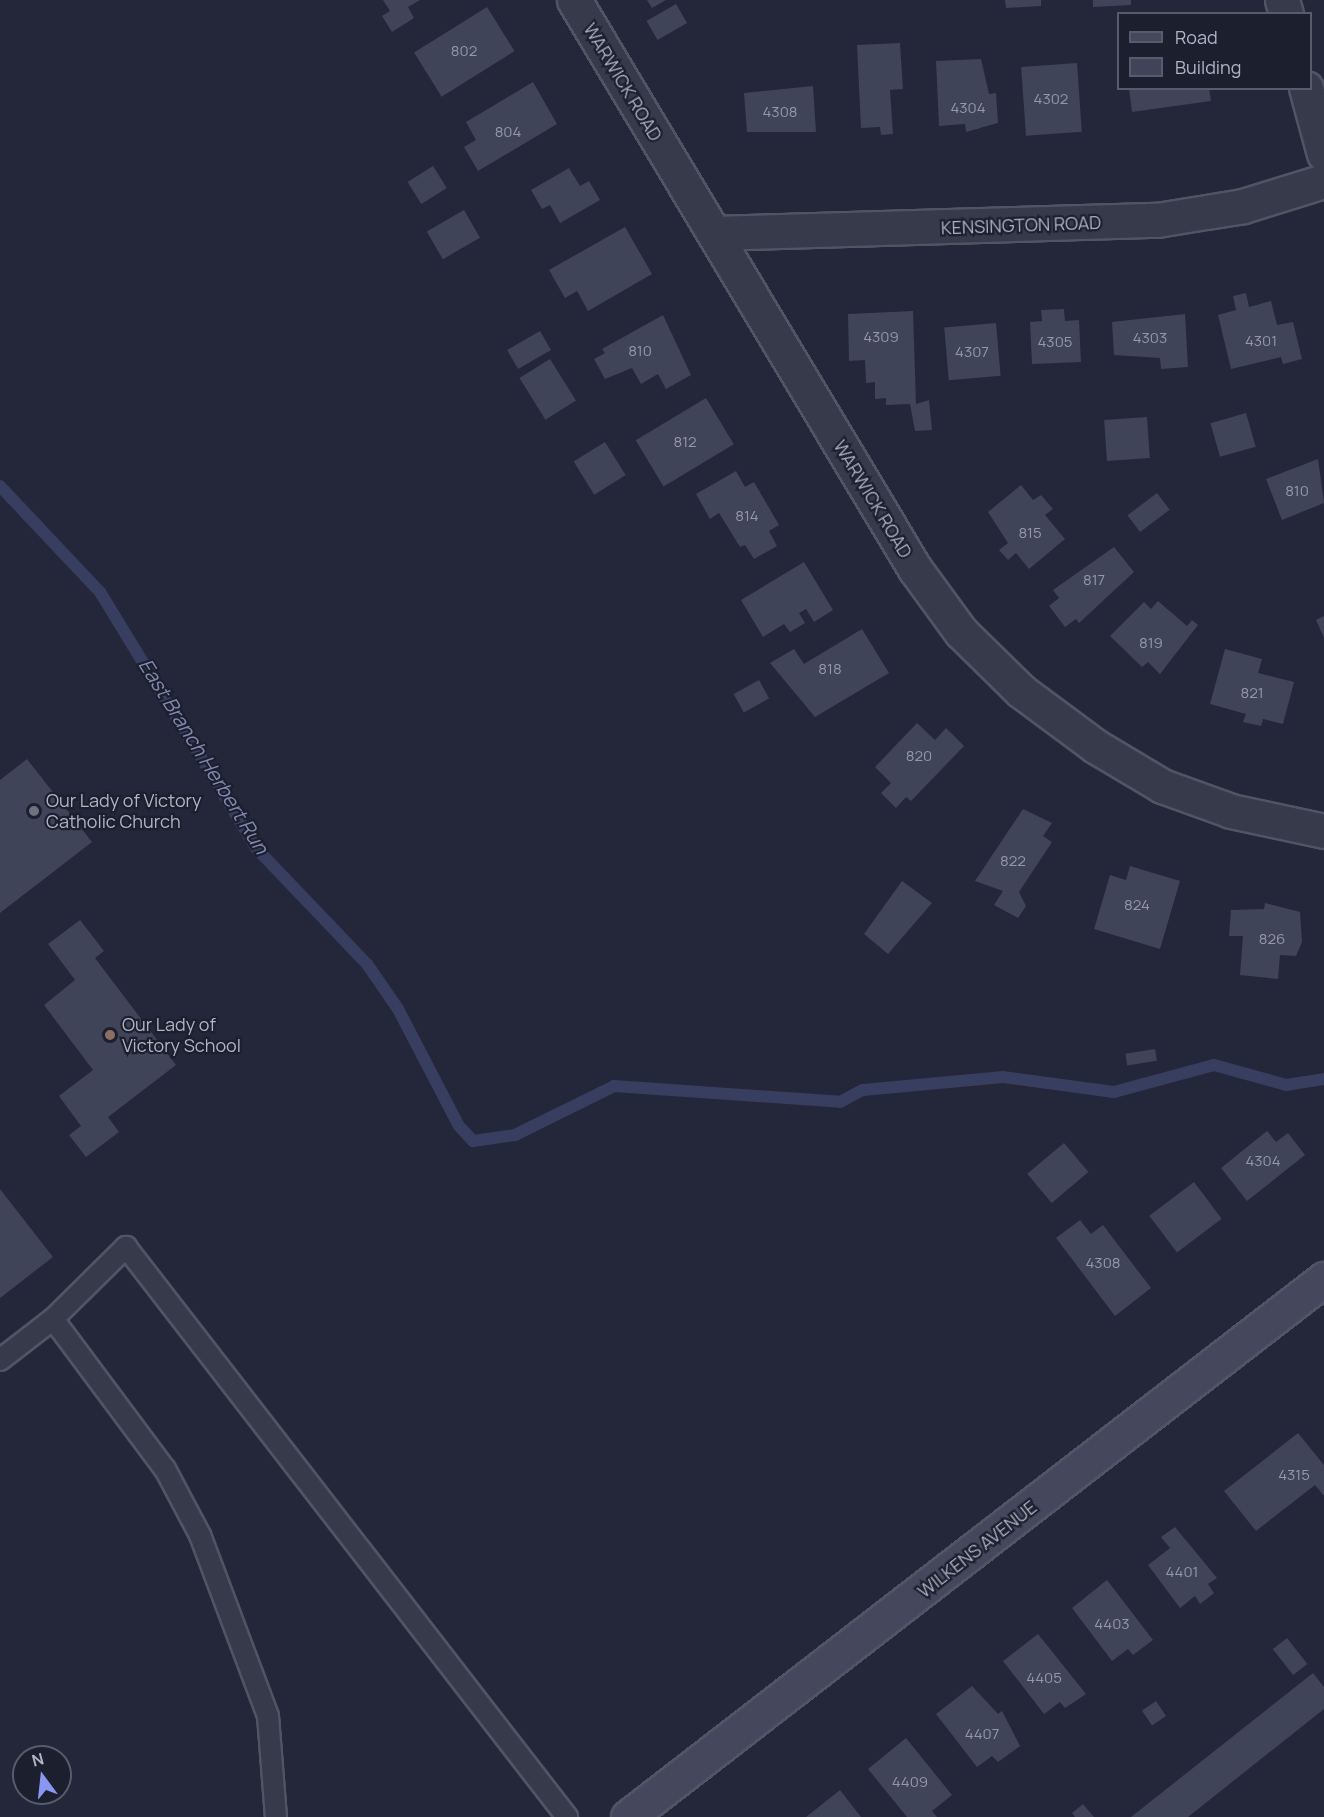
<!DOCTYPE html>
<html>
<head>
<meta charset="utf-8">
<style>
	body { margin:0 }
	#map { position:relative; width:1324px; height:1817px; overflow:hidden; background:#232739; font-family:Manrope,sans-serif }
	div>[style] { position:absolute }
	.stream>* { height:12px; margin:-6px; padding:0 6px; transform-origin:6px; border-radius:6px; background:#373e5f }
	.building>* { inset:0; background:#3f4459; transform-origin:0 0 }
	.roads { filter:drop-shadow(2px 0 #525464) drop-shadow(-2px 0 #525464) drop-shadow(0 2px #525464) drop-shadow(0 -2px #525464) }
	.lane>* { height:20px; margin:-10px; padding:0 10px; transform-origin:10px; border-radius:10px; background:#373a4a }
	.street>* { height:33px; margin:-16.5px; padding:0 16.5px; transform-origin:16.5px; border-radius:16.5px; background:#373a4a }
	.secondary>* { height:33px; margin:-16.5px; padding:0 16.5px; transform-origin:16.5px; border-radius:16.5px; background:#45485c }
	.dots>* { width:16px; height:16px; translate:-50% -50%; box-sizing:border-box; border:3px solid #1c1f2e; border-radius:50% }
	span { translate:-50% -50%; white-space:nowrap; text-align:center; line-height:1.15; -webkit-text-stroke:4.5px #1c1f2e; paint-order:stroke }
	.number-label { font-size:15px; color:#9598ab }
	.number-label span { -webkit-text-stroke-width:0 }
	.street-label { font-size:18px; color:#b2b4c6 }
	.poi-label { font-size:18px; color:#b2b4c6 }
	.left { translate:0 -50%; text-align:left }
	.water-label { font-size:20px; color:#828ab1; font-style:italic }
	.legend { position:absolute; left:1117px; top:12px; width:195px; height:78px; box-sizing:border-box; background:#1c1f2e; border:2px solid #585b6b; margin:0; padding:8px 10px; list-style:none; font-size:18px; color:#b2b4c6 }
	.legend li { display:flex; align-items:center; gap:12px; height:30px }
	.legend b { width:30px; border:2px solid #585b6b }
	.north { position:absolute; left:12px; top:1745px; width:60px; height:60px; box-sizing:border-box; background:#1c1f2e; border:2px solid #585b6b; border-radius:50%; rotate:345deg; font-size:16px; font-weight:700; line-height:24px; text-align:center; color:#b2b4c6 }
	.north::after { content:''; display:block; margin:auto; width:21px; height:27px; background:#8a97f2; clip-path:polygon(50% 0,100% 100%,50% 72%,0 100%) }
</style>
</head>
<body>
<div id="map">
	<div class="stream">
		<i style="left:0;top:486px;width:146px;rotate:46.7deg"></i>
		<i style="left:100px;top:592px;width:300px;rotate:58.6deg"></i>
		<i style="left:256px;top:848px;width:161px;rotate:46.3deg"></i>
		<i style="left:367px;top:964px;width:55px;rotate:55.4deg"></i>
		<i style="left:398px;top:1009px;width:132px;rotate:62.5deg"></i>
		<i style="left:459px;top:1126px;width:21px;rotate:47deg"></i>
		<i style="left:473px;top:1141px;width:42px;rotate:-8.1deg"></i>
		<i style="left:515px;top:1135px;width:110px;rotate:-26.3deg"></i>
		<i style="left:614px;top:1086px;width:227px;rotate:4deg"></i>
		<i style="left:840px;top:1102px;width:26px;rotate:-28deg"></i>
		<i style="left:863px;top:1090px;width:141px;rotate:-5.3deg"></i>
		<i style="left:1003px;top:1077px;width:112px;rotate:7.7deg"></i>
		<i style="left:1114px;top:1092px;width:104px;rotate:-15.1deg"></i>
		<i style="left:1214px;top:1065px;width:75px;rotate:15.5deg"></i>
		<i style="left:1286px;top:1085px;width:38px;rotate:-9deg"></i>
	</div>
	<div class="building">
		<i style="clip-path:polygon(383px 0,420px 0,408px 7px,414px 18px,392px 32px,382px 16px,390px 11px)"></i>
		<i style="clip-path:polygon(647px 0,666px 0,652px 8px)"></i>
		<i style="clip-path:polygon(1005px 0,1041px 0,1041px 6px,1006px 8px)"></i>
		<i style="clip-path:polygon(1093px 0,1131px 0,1131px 5px,1093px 7px)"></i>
		<i style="left:676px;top:4px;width:22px;height:34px;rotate:60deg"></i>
		<i style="left:487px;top:7px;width:52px;height:86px;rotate:58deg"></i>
		<i style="clip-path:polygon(900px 43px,903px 89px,890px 90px,893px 134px,881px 135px,880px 127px,861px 128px,857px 45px)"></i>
		<i style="clip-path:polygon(981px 59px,989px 94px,996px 93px,998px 123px,966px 132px,965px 124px,939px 126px,936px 61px)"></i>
		<i style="left:1077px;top:63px;width:69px;height:56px;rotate:86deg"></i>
		<i style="clip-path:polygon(533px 82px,557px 124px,478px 171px,464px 147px,476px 140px,466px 122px)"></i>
		<i style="clip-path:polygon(813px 86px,816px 132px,747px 132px,744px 93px)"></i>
		<i style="clip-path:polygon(1129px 88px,1209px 88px,1211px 101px,1132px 112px)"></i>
		<i style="left:433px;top:166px;width:26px;height:30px;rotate:58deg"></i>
		<i style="clip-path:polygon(569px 168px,580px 186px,589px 181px,600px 200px,560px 223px,550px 205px,542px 209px,531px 190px)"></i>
		<i style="left:464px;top:210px;width:32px;height:43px;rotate:60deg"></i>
		<i style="clip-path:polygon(625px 227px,652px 274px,588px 311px,577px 291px,565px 298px,549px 270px)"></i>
		<i style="clip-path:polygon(1246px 293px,1249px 307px,1271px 301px,1277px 325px,1293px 322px,1302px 359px,1283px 364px,1281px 357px,1231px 369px,1218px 315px,1236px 310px,1233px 296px)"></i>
		<i style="clip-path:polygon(1064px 309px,1065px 321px,1079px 320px,1081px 362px,1032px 364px,1030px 322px,1042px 321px,1041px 310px)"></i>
		<i style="clip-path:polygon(913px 311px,916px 404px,929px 400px,932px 430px,915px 431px,910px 404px,886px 405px,886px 398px,875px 399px,875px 382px,866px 383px,865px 360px,849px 361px,848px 314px)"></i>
		<i style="clip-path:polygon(1185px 314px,1188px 367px,1161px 369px,1160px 358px,1114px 355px,1112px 322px)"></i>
		<i style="clip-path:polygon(663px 315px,691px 375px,666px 389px,658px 374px,641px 384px,632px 368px,605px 379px,594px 359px,605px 353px,602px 349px)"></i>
		<i style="left:996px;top:323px;width:53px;height:52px;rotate:85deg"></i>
		<i style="left:540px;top:331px;width:22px;height:38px;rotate:60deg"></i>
		<i style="left:550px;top:359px;width:49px;height:36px;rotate:58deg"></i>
		<i style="left:706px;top:398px;width:54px;height:82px;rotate:59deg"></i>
		<i style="left:1246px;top:413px;width:35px;height:37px;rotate:74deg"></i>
		<i style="left:1147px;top:417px;width:41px;height:43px;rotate:86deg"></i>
		<i style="left:605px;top:442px;width:39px;height:37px;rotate:58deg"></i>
		<i style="clip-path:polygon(1318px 459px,1324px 503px,1282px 520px,1266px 479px)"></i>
		<i style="clip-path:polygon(736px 471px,745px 487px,754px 482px,779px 525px,769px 531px,777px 546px,754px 559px,745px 545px,740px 547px,719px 513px,710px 519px,696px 494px)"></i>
		<i style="clip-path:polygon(1021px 485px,1033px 500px,1041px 495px,1053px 509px,1045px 515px,1065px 539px,1029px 569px,1016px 553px,1008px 560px,999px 550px,1008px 543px,988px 512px)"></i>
		<i style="left:1157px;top:493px;width:21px;height:37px;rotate:53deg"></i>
		<i style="clip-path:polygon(1114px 547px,1134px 572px,1079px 623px,1076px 619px,1065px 627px,1049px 606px,1059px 598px,1053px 590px)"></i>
		<i style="clip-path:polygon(804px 562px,833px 610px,814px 622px,806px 609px,799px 613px,805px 623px,790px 632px,784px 624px,763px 637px,741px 600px)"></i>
		<i style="clip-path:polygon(1158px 601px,1187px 626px,1192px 620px,1198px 625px,1160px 674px,1148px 662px,1142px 667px,1110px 636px,1144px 602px,1151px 609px)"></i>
		<i style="clip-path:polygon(1324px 616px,1324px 638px,1316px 620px)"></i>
		<i style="clip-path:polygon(862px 629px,889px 673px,815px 717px,770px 663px,794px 649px,804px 664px)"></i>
		<i style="clip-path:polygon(1225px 649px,1262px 659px,1258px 673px,1294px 682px,1283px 724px,1263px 719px,1261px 726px,1243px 722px,1246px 714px,1210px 704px)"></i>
		<i style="left:759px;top:680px;width:21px;height:29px;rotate:61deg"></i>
		<i style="clip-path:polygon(917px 723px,935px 740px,946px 728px,964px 746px,911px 801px,906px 797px,896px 808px,881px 793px,891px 783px,875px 767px)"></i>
		<i style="clip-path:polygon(27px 759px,92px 842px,0 913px,0 780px)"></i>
		<i style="clip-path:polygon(1023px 809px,1052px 823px,1043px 836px,1052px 842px,1019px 892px,1026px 906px,1018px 918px,994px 905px,1003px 891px,975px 881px)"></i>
		<i style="clip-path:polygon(1130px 866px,1180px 881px,1160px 949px,1094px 929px,1110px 875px,1126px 880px)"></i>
		<i style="clip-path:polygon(902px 881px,932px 903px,888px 954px,864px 934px)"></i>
		<i style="clip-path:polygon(1265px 903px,1300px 912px,1302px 942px,1296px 956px,1280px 955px,1278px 979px,1240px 975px,1243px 936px,1229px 936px,1231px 910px,1264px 909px)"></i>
		<i style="clip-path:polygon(80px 920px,104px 951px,95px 958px,176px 1065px,108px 1117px,119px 1132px,86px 1157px,69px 1135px,81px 1126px,59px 1096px,93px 1070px,44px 1005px,75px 980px,48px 944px)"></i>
		<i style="left:1155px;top:1049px;width:12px;height:30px;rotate:81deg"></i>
		<i style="clip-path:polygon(1267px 1131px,1276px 1142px,1288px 1133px,1305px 1155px,1247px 1201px,1221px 1168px)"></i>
		<i style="left:1064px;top:1143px;width:38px;height:48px;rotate:50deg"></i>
		<i style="left:1194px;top:1182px;width:46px;height:56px;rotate:53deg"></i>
		<i style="clip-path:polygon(0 1189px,53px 1257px,0 1298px)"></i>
		<i style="clip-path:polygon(1080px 1220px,1091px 1234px,1103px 1225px,1151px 1288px,1115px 1316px,1056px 1238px)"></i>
		<i style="clip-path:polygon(1298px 1433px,1324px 1465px,1324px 1496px,1315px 1485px,1256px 1531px,1224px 1491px)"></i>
		<i style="clip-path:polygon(1175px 1527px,1217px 1578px,1208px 1584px,1214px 1593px,1200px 1604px,1195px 1596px,1180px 1608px,1148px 1565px,1170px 1548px,1161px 1537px)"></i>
		<i style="clip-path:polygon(1107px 1580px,1153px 1640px,1133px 1655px,1128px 1649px,1112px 1661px,1072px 1608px)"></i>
		<i style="clip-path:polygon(1038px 1634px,1086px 1694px,1065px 1708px,1060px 1702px,1044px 1714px,1003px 1661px)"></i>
		<i style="left:1287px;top:1638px;width:33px;height:18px;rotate:52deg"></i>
		<i style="clip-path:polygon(1313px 1673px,1324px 1687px,1324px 1709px,1188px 1817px,1131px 1817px)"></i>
		<i style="clip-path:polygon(972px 1686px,998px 1714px,1002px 1711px,1020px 1746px,998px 1762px,992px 1756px,977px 1767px,936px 1714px)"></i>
		<i style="left:1156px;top:1701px;width:18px;height:17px;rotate:56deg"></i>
		<i style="clip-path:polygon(906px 1738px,952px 1795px,932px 1811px,937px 1817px,907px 1817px,868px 1769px)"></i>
		<i style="clip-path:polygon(840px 1790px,861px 1817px,806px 1817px)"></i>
		<i style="clip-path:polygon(1083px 1804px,1094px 1817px,1075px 1817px,1072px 1813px)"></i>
	</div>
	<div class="roads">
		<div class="lane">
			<i style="left:53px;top:1319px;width:187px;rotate:53.3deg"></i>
			<i style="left:165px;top:1469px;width:75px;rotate:62.1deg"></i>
			<i style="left:200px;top:1535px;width:193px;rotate:69.4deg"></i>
			<i style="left:268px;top:1716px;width:101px;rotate:85.5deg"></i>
			<i style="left:0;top:1360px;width:67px;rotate:-37.7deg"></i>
			<i style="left:53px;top:1319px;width:103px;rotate:-44.6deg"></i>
			<i style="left:126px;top:1247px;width:721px;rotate:52.27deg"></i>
		</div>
		<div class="street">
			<i style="left:574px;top:0;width:663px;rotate:59.07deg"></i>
			<i style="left:915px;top:569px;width:78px;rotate:53.9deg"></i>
			<i style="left:961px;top:632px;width:84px;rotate:44.5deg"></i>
			<i style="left:1021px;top:691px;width:92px;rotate:36.6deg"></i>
			<i style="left:1095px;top:746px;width:78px;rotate:30.8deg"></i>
			<i style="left:1162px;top:786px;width:73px;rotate:19.9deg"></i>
			<i style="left:1231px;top:811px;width:95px;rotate:12.1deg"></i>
			<i style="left:1282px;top:0;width:15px;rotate:74deg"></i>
			<i style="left:1306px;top:88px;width:68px;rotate:74.7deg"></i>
			<i style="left:714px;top:233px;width:443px;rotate:-1.7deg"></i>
			<i style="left:1157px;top:220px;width:87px;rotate:-9.2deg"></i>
			<i style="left:1243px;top:206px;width:85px;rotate:-17.2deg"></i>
		</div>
		<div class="secondary">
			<i style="left:628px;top:1817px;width:880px;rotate:-37.7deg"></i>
		</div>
	</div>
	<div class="dots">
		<i style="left:34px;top:811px;background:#6b7280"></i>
		<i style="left:110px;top:1035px;background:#8d6e63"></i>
	</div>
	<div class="number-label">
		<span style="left:464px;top:51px">802</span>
		<span style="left:1051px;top:99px">4302</span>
		<span style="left:968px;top:108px">4304</span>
		<span style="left:780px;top:112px">4308</span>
		<span style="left:508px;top:132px">804</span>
		<span style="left:881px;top:337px">4309</span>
		<span style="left:1150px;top:338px">4303</span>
		<span style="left:1261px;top:341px">4301</span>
		<span style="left:1055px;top:342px">4305</span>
		<span style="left:640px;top:351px">810</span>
		<span style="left:972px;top:352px">4307</span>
		<span style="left:685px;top:442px">812</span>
		<span style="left:1297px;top:491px">810</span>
		<span style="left:747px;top:516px">814</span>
		<span style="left:1030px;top:533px">815</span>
		<span style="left:1094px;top:580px">817</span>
		<span style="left:1151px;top:643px">819</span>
		<span style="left:830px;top:669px">818</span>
		<span style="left:1252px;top:693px">821</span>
		<span style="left:919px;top:756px">820</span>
		<span style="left:1013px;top:861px">822</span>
		<span style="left:1137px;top:905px">824</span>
		<span style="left:1272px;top:939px">826</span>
		<span style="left:1263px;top:1161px">4304</span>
		<span style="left:1103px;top:1263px">4308</span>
		<span style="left:1294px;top:1475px">4315</span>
		<span style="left:1182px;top:1572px">4401</span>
		<span style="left:1112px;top:1624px">4403</span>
		<span style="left:1044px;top:1678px">4405</span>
		<span style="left:982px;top:1734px">4407</span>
		<span style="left:910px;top:1782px">4409</span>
	</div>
	<div class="street-label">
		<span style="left:623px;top:82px;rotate:59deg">WARWICK ROAD</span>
		<span style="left:1021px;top:225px;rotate:-2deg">KENSINGTON ROAD</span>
		<span style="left:873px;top:499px;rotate:59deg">WARWICK ROAD</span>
		<span style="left:977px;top:1549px;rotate:-38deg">WILKENS AVENUE</span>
	</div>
	<div class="poi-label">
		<span class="left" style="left:46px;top:811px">Our Lady of Victory<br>Catholic Church</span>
		<span class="left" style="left:122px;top:1035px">Our Lady of<br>Victory School</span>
	</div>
	<div class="water-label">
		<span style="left:204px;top:756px;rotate:58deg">East Branch Herbert Run</span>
	</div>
	<ul class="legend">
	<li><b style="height:8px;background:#45485c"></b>Road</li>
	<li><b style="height:16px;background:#3f4459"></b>Building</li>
	</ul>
	<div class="north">N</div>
</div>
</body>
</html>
